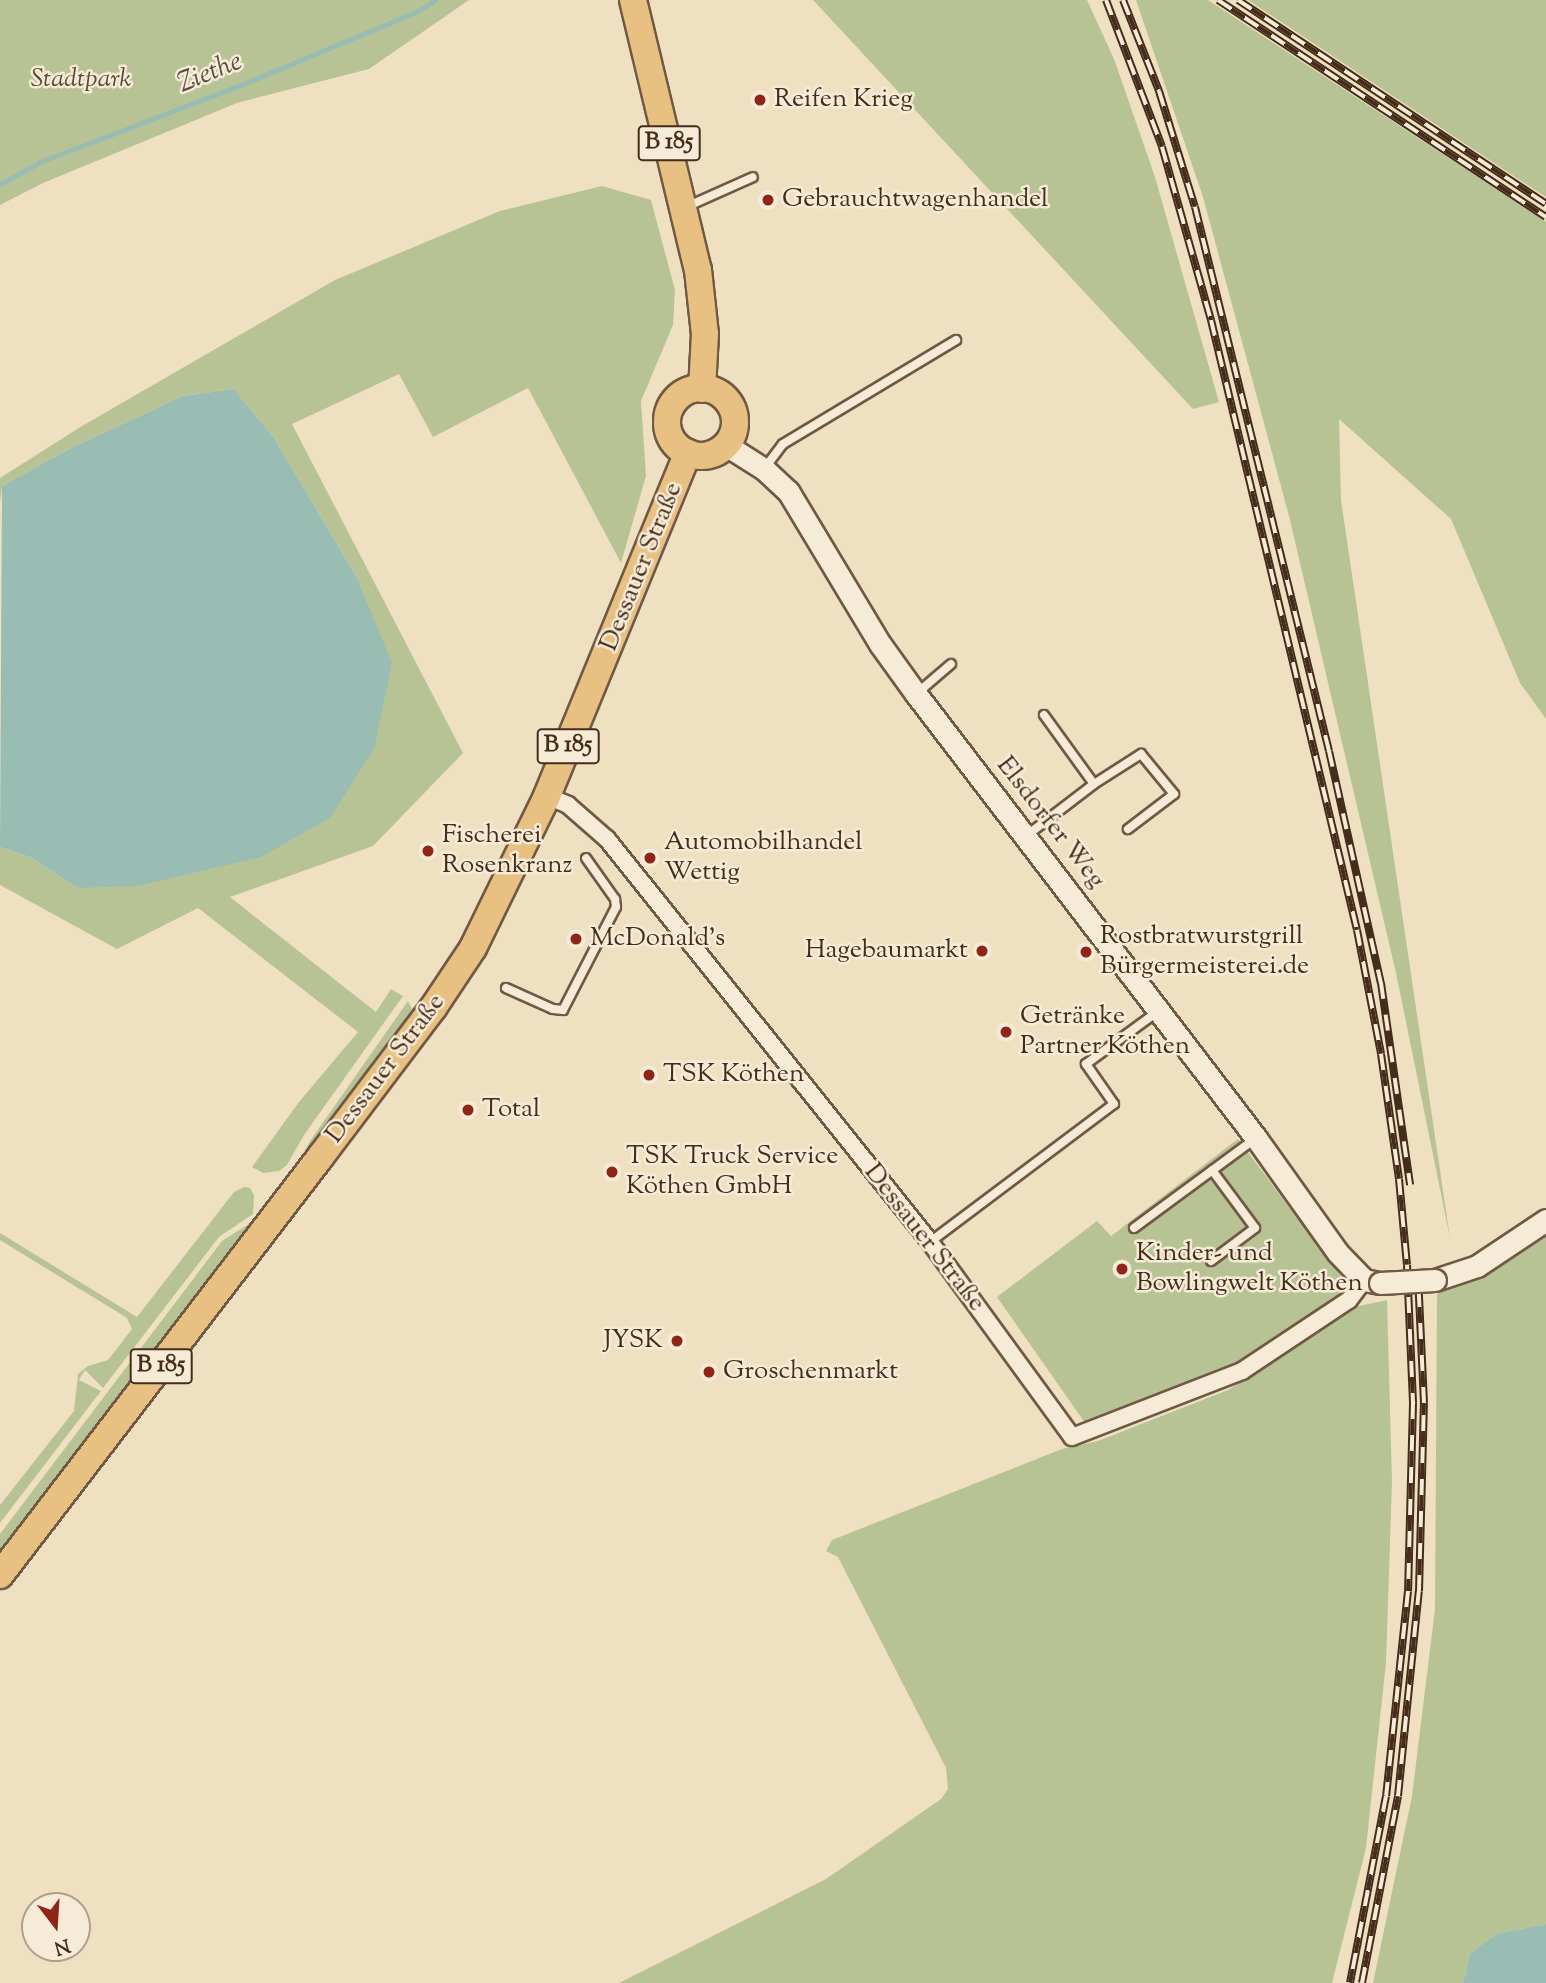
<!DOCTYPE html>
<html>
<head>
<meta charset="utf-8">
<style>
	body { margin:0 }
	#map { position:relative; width:1546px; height:1983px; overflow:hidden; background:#f0e0c2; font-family:"Sorts Mill Goudy",serif }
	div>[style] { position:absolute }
	.green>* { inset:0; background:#b7c395 }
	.water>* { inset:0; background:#9abdb3 }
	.stream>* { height:5px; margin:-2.5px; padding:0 2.5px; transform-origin:2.5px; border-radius:2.5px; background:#9abdb3 }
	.roads { filter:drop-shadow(2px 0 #705945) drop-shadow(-2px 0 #705945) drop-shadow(0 2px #705945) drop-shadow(0 -2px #705945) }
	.service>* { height:8px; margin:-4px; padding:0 4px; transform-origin:4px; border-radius:4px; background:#f5ebd7 }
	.minor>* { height:16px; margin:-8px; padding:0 8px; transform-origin:8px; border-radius:8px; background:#f5ebd7 }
	.tertiary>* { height:21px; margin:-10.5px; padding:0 10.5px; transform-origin:10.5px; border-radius:10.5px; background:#f5ebd7 }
	.primary>* { height:26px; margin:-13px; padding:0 13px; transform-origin:13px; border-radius:13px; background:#e8c081 }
	.primary>.ring { margin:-13px; padding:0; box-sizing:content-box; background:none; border:26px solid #e8c081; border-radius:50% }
	.rail>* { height:8px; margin-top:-4px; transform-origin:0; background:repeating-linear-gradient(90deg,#f5ebd7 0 16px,#462c1b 0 32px); box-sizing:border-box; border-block:2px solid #462c1b }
	.bridges { filter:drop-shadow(2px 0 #705945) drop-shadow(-2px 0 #705945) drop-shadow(0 2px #705945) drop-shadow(0 -2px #705945) }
	.tertiary-bridge>* { height:21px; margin:-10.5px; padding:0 10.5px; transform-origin:10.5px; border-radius:10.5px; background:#f5ebd7 }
	.dots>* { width:19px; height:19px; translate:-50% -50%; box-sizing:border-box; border:4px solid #f5ebd7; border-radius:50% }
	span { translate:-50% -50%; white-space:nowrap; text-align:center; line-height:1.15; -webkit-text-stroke:5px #f5ebd7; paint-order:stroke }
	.shield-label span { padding:2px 5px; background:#f5ebd7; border:2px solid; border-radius:5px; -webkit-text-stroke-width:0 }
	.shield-label { font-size:24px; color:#462c1b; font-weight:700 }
	.park-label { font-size:26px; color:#5d4a33; font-style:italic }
	.poi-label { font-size:26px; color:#462c1b }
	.left { translate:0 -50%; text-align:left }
	.right { translate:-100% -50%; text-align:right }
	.street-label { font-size:26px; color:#462c1b }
	.water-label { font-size:28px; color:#5b5041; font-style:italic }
	.north { position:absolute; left:21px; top:1892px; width:70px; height:70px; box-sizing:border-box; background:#f5ebd7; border:2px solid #af9f8c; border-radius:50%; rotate:163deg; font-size:19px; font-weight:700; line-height:28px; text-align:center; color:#462c1b }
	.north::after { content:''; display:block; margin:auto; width:24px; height:32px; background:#8f2418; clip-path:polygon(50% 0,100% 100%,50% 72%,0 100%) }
</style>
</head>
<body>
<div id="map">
	<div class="green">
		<i style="clip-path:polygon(0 0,469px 0,369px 69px,237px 103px,43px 183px,0 205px)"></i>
		<i style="clip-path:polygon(813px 0,1087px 0,1114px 59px,1155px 177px,1219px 402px,1193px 409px)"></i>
		<i style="clip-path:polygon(1136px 0,1208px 0,1546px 222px,1546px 719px,1520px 683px,1451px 519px,1339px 419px,1341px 500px,1450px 1238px,1396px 973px,1289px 516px,1203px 197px)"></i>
		<i style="clip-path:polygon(1248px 0,1546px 0,1546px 197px,1506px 171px)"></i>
		<i style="clip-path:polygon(602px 186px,651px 200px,675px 290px,673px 325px,641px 401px,646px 476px,621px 563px,528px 388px,433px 437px,399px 374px,292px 424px,463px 753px,373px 846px,230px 897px,376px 1012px,391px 989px,403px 996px,304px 1135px,287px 1165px,279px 1171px,263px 1173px,252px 1167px,299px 1102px,358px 1032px,198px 908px,117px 949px,0 885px,0 847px,32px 858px,77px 888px,356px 576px,274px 438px,234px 389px,182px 396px,67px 450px,2px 486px,0 503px,0 478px,82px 426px,335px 280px,500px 211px)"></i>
		<i style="clip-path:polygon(408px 1001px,413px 1011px,349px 1105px,309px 1156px,298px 1163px,310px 1141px)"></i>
		<i style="clip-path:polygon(1238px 1139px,1343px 1279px,1338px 1296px,1234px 1365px,1085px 1423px,997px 1297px,1097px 1221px,1111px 1236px)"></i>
		<i style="clip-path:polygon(244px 1187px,250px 1188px,254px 1195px,253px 1214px,219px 1237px,103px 1388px,85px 1370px,79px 1380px,101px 1391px,0 1523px,0 1505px,74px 1411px,78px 1374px,88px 1366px,108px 1360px,132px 1329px,127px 1318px,0 1240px,0 1233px,137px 1317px,234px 1192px)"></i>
		<i style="clip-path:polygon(252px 1222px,250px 1233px,0 1561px,0 1534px,222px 1241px)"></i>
		<i style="clip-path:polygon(1546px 1235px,1546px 1924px,1498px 1933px,1470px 1953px,1463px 1983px,1373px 1983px,1412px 1796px,1435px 1609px,1437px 1294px,1475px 1279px)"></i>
		<i style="clip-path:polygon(1387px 1300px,1392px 1481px,1386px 1663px,1366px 1848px,1332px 1983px,619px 1983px,826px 1879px,941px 1799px,948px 1789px,946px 1768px,838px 1557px,826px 1551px,832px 1540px,1062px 1449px,1098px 1441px,1228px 1390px,1359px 1306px)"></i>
	</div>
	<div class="water">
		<i style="clip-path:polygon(234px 389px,274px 438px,356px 576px,392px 663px,374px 749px,330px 818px,261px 857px,137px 886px,77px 888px,32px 858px,0 847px,2px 486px,67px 450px,182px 396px)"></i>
		<i style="clip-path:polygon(1546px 1924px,1546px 1983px,1463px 1983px,1470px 1953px,1498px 1933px)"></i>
	</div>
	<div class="stream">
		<i style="left:0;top:184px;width:46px;rotate:-28.8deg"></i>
		<i style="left:40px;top:162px;width:215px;rotate:-21deg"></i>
		<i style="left:241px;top:85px;width:194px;rotate:-22.7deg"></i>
		<i style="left:420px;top:10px;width:18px;rotate:-34deg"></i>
	</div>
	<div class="roads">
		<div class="service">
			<i style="left:686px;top:207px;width:73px;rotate:-24.1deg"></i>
			<i style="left:764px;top:469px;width:31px;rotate:-53deg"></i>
			<i style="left:783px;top:444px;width:202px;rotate:-31deg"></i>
			<i style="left:916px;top:694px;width:46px;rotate:-40.6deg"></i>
			<i style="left:1044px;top:715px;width:85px;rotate:54.1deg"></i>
			<i style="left:1026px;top:836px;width:86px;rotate:-37.4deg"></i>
			<i style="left:1094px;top:784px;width:56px;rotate:-32.6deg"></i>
			<i style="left:1141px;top:754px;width:52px;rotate:50.5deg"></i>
			<i style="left:1174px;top:794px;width:58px;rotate:142.7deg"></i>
			<i style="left:506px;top:988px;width:51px;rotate:24.1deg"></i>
			<i style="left:553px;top:1009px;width:10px;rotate:6deg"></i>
			<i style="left:563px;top:1010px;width:116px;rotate:-62.8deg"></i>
			<i style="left:616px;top:907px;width:8px;rotate:-97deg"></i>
			<i style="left:615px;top:899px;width:50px;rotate:-125.3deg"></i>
			<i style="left:1134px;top:1228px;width:152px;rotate:-36.4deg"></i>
			<i style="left:930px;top:1242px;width:230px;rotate:-36.9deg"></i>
			<i style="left:1114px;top:1104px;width:49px;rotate:-125deg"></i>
			<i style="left:1086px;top:1064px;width:88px;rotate:-36.2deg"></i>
			<i style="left:1211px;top:1261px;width:55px;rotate:-36.9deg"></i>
			<i style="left:1255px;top:1228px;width:72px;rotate:-126.6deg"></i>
		</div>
		<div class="minor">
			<i style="left:547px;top:796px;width:23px;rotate:23deg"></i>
			<i style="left:568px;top:805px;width:52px;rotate:41.1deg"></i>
			<i style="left:607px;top:839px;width:516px;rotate:51.29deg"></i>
			<i style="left:930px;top:1242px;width:241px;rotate:53.9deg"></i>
			<i style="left:1072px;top:1437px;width:182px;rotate:-21.2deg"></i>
			<i style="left:1242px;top:1371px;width:128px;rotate:-33.6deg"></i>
			<i style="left:1349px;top:1300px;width:25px;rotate:-53deg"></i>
		</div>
		<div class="tertiary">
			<i style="left:726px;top:445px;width:45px;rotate:32.3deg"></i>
			<i style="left:764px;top:469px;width:33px;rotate:43deg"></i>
			<i style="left:788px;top:491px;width:179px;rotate:59deg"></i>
			<i style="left:880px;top:644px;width:62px;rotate:54.2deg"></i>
			<i style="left:916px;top:694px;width:559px;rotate:52.56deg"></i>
			<i style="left:1256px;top:1138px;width:141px;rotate:54.5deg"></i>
			<i style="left:1338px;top:1253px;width:37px;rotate:46deg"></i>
			<i style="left:1364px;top:1280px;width:16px;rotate:11deg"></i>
			<i style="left:1435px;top:1280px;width:44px;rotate:-18.4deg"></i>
			<i style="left:1477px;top:1266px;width:83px;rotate:-33.7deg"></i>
		</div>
		<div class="primary">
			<i style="left:633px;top:0;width:278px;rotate:76.5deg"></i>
			<i style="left:698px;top:270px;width:64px;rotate:83.8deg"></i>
			<i style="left:705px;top:334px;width:55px;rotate:93.1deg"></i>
			<i class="ring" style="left:667px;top:388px;width:42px;height:42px"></i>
			<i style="left:0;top:1575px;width:528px;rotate:-52.54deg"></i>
			<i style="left:321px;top:1156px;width:186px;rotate:-52.9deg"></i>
			<i style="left:433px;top:1008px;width:72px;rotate:-56.3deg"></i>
			<i style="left:473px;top:948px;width:169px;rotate:-64deg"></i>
			<i style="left:547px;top:796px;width:371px;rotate:-67.7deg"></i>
		</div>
	</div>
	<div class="rail">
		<i style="left:1106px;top:0;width:157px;rotate:69.1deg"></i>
		<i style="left:1162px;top:147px;width:180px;rotate:74.2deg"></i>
		<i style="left:1211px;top:320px;width:627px;rotate:76.54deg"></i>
		<i style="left:1357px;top:930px;width:126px;rotate:79deg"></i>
		<i style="left:1381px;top:1054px;width:126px;rotate:81.8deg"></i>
		<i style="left:1399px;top:1179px;width:86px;rotate:84.7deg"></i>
		<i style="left:1407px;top:1265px;width:138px;rotate:87.5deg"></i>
		<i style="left:1413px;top:1403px;width:188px;rotate:91.5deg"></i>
		<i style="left:1408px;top:1591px;width:206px;rotate:96.1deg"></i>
		<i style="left:1386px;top:1796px;width:190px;rotate:100.9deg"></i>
		<i style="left:1123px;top:0;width:98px;rotate:68.4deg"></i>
		<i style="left:1159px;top:91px;width:121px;rotate:72.8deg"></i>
		<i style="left:1195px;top:207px;width:560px;rotate:76.16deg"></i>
		<i style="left:1329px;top:751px;width:238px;rotate:77.4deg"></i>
		<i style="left:1381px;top:983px;width:204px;rotate:81.8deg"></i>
		<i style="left:1218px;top:0;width:393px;rotate:33.5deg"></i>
		<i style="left:1238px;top:0;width:369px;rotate:33.5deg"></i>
		<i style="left:1362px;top:1983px;width:190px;rotate:-79.1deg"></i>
		<i style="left:1398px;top:1796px;width:206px;rotate:-84.2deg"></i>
		<i style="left:1419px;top:1591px;width:188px;rotate:-88.5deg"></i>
		<i style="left:1424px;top:1403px;width:128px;rotate:-92.7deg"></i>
	</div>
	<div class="bridges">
		<div class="tertiary-bridge">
			<i style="left:1380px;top:1283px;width:55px;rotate:-3.1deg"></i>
		</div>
	</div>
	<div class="dots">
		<i style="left:760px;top:100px;background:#8f2418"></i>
		<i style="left:768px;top:200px;background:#8f2418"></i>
		<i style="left:428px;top:851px;background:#8f2418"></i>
		<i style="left:650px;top:858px;background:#8f2418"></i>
		<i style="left:576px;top:939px;background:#8f2418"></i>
		<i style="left:982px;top:951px;background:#8f2418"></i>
		<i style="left:1086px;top:952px;background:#8f2418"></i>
		<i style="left:1006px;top:1032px;background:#8f2418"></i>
		<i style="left:649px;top:1075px;background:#8f2418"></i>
		<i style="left:468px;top:1110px;background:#8f2418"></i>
		<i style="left:612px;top:1172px;background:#8f2418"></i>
		<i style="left:1122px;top:1269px;background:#8f2418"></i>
		<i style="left:677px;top:1341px;background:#8f2418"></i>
		<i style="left:709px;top:1372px;background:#8f2418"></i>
	</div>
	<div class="shield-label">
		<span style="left:669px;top:143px">B 185</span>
		<span style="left:568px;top:746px">B 185</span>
		<span style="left:161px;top:1366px">B 185</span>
	</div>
	<div class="park-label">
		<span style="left:81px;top:80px">Stadtpark</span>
	</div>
	<div class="poi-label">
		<span class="left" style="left:774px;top:100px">Reifen Krieg</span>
		<span class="left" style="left:782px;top:200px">Gebrauchtwagenhandel</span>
		<span class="left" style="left:442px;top:851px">Fischerei<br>Rosenkranz</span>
		<span class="left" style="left:664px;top:858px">Automobilhandel<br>Wettig</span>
		<span class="left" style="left:1100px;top:952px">Rostbratwurstgrill<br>Bürgermeisterei.de</span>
		<span class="left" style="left:590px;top:939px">McDonald's</span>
		<span class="right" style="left:968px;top:951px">Hagebaumarkt</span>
		<span class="left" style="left:1020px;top:1032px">Getränke<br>Partner Köthen</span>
		<span class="left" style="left:663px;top:1075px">TSK Köthen</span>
		<span class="left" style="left:482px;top:1110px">Total</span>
		<span class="left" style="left:626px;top:1172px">TSK Truck Service<br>Köthen GmbH</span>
		<span class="left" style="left:1136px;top:1269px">Kinder- und<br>Bowlingwelt Köthen</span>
		<span class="right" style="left:663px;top:1341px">JYSK</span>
		<span class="left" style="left:723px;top:1372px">Groschenmarkt</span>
	</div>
	<div class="street-label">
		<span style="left:642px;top:567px;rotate:-68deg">Dessauer Straße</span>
		<span style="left:1050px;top:823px;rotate:52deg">Elsdorfer Weg</span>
		<span style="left:386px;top:1069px;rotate:-53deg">Dessauer Straße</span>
		<span style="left:924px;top:1238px;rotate:52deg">Dessauer Straße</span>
	</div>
	<div class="water-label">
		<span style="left:210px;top:73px;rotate:-22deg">Ziethe</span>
	</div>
	<div class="north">N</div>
</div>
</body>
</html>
